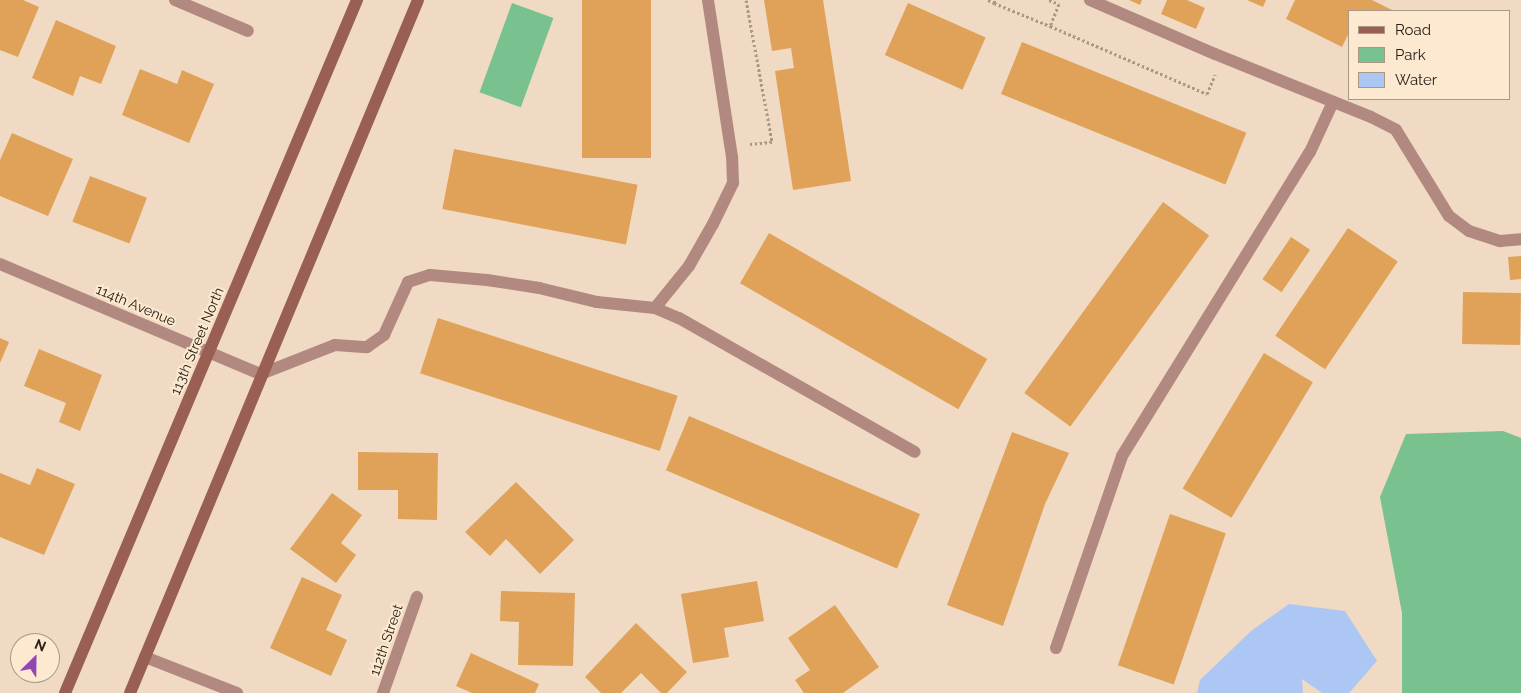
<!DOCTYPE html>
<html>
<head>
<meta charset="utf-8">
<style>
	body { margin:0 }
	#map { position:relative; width:1521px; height:693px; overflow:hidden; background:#f0dac3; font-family:Raleway,sans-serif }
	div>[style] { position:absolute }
	.green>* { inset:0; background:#79c18f; transform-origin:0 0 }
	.water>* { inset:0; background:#adc7f4 }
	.building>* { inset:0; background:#dfa258; transform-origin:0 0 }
	.path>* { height:3px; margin-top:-1.5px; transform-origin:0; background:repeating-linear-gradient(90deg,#a99886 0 2.5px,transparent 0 5px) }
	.lane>* { height:12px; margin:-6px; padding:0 6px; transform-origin:6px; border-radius:6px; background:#b28980 }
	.street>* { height:12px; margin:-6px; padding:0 6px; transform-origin:6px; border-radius:6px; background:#b28980 }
	.secondary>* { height:12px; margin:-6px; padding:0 6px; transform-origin:6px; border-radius:6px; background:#995f53 }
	span { translate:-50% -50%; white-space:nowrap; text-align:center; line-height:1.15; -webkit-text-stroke:4px #fde8d0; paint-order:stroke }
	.street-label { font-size:14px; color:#292118 }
	.legend { position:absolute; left:1348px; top:10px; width:162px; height:90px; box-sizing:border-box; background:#fde8d0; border:1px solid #a89886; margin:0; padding:6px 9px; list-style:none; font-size:15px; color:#292118 }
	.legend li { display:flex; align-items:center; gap:10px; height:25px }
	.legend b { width:25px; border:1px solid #a89886 }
	.north { position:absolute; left:10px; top:633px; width:50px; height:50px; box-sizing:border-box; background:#fde8d0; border:1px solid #a89886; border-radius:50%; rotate:23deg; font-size:14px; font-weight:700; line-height:20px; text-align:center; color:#292118 }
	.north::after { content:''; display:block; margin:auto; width:18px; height:22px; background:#9345b6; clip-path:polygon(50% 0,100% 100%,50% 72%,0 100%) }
</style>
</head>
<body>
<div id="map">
	<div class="green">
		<i style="left:512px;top:3px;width:44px;height:95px;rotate:20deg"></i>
		<i style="clip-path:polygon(1503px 431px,1521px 438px,1521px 693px,1402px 693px,1402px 613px,1380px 497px,1406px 434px)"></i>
	</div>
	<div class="water">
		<i style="clip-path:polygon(1289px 604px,1345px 611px,1377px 661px,1349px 693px,1322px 693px,1302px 679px,1303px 693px,1197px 693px,1200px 680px,1251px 631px)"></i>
	</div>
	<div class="building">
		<i style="clip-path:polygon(0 0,23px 0,39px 7px,18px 57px,0 50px)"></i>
		<i style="left:582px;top:0;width:69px;height:158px"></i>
		<i style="clip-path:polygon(764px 0,823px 0,851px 181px,793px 190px,775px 71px,794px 68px,791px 48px,772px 51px)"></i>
		<i style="clip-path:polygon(1129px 0,1142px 0,1140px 5px)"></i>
		<i style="clip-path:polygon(1167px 0,1187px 0,1205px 8px,1196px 29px,1161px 14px)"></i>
		<i style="clip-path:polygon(1247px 0,1266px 0,1263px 7px)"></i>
		<i style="clip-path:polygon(1295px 0,1372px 0,1394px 11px,1350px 11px,1350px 31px,1342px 47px,1286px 19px)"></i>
		<i style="left:908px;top:3px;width:85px;height:57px;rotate:24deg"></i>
		<i style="clip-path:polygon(56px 20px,116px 46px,101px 84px,80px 76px,73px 96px,32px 78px)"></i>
		<i style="left:1022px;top:42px;width:242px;height:56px;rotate:22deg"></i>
		<i style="clip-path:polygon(140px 69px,177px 84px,182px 70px,214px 84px,189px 143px,122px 115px)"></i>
		<i style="clip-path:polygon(12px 133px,73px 159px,48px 216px,0 196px,0 160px)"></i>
		<i style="left:454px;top:149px;width:187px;height:61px;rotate:11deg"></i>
		<i style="left:90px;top:176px;width:61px;height:49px;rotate:21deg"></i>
		<i style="left:1163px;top:202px;width:57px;height:236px;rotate:36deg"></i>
		<i style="left:1348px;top:228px;width:60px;height:130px;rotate:34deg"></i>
		<i style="left:769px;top:233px;width:252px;height:58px;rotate:30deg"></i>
		<i style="left:1291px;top:237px;width:23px;height:51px;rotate:34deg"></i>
		<i style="clip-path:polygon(1521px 256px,1521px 279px,1510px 280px,1508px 257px)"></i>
		<i style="left:1463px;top:292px;width:58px;height:52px;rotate:1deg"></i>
		<i style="left:438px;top:318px;width:252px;height:58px;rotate:18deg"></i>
		<i style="clip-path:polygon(0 338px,9px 342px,0 363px)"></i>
		<i style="clip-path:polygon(39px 349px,102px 375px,80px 431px,59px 422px,66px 403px,24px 386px)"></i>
		<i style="left:1264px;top:353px;width:57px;height:158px;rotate:31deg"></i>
		<i style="left:689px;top:416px;width:251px;height:59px;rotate:23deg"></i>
		<i style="clip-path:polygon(1012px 432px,1069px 453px,1045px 504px,1003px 626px,947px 605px)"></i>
		<i style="clip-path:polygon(358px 452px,438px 453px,437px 520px,398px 519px,398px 490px,358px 490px)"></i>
		<i style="clip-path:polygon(37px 468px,75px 484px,44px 555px,0 537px,0 473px,30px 485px)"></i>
		<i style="clip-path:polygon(516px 482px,574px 540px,540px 574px,506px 539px,490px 556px,465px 532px)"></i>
		<i style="clip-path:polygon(332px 493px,362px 515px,341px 543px,356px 555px,336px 583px,290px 549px)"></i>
		<i style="left:1170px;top:514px;width:59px;height:160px;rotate:19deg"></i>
		<i style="clip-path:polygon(302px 577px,342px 595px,326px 630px,347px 640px,331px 676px,270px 648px)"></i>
		<i style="clip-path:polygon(757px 581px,764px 621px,724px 628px,729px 657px,693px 663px,681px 594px)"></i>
		<i style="clip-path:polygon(501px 591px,575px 593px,573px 666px,518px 665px,519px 622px,500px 621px)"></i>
		<i style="clip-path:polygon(835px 605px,879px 667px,843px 693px,804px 693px,795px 680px,810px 670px,788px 638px)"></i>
		<i style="clip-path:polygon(636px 623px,687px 672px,667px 693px,661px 693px,641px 673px,621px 693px,601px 693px,585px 677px)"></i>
		<i style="clip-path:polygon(471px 653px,539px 684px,535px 693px,472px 693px,456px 686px)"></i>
	</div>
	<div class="path">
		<i style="left:746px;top:0;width:144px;rotate:79.6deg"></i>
		<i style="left:772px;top:142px;width:22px;rotate:175deg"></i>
		<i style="left:988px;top:0;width:7px;rotate:27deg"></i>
		<i style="left:994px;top:3px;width:3px;rotate:-72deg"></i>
		<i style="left:1049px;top:0;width:11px;rotate:22deg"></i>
		<i style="left:1059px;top:4px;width:24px;rotate:112deg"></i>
		<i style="left:1050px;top:26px;width:171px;rotate:23.4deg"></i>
		<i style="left:1207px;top:94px;width:21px;rotate:-67deg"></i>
		<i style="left:994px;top:3px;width:61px;rotate:22.3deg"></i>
	</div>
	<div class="lane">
		<i style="left:1090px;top:0;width:136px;rotate:23.4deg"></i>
		<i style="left:1215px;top:54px;width:168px;rotate:22deg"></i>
		<i style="left:1371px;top:117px;width:28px;rotate:27deg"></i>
		<i style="left:1396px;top:130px;width:101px;rotate:58.4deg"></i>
		<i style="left:1449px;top:216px;width:25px;rotate:37deg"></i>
		<i style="left:1469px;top:231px;width:33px;rotate:18deg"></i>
		<i style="left:1500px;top:241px;width:21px;rotate:-5deg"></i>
		<i style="left:655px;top:308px;width:54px;rotate:-51deg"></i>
		<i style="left:689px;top:266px;width:48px;rotate:-60.3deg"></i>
		<i style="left:713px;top:224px;width:46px;rotate:-64deg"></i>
		<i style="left:733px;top:183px;width:26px;rotate:-92deg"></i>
		<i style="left:732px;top:157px;width:159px;rotate:-98.7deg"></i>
		<i style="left:261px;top:374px;width:79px;rotate:-21.4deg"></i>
		<i style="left:335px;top:345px;width:32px;rotate:4deg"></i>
		<i style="left:367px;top:347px;width:21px;rotate:-35deg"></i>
		<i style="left:384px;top:335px;width:58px;rotate:-65.6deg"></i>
		<i style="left:408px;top:282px;width:23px;rotate:-18deg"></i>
		<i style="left:430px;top:275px;width:57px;rotate:5deg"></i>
		<i style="left:487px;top:280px;width:53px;rotate:8.7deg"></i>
		<i style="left:539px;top:288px;width:60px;rotate:13.6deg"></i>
		<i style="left:597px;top:302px;width:58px;rotate:5.9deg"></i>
		<i style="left:655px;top:308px;width:26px;rotate:23deg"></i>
		<i style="left:679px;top:318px;width:271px;rotate:29.6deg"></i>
		<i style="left:1056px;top:648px;width:203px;rotate:-71deg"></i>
		<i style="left:1122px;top:456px;width:357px;rotate:-58.3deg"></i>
		<i style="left:1310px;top:152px;width:55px;rotate:-65.3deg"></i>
	</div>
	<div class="street">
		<i style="left:175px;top:0;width:79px;rotate:23deg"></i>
		<i style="left:0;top:264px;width:283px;rotate:22.9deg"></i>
		<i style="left:145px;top:657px;width:99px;rotate:21.4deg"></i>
		<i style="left:383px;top:693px;width:102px;rotate:-70.5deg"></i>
	</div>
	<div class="secondary">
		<i style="left:65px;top:693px;width:752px;rotate:-67.15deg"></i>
		<i style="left:130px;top:693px;width:750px;rotate:-67.43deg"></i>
	</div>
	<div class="street-label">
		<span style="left:136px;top:305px;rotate:23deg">114th Avenue</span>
		<span style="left:197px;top:341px;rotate:-67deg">113th Street North</span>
		<span style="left:386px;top:640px;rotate:-71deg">112th Street</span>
	</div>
	<ul class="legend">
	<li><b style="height:6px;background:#995f53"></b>Road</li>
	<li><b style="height:14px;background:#79c18f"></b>Park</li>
	<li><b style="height:14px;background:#adc7f4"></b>Water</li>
	</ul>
	<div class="north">N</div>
</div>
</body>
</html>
